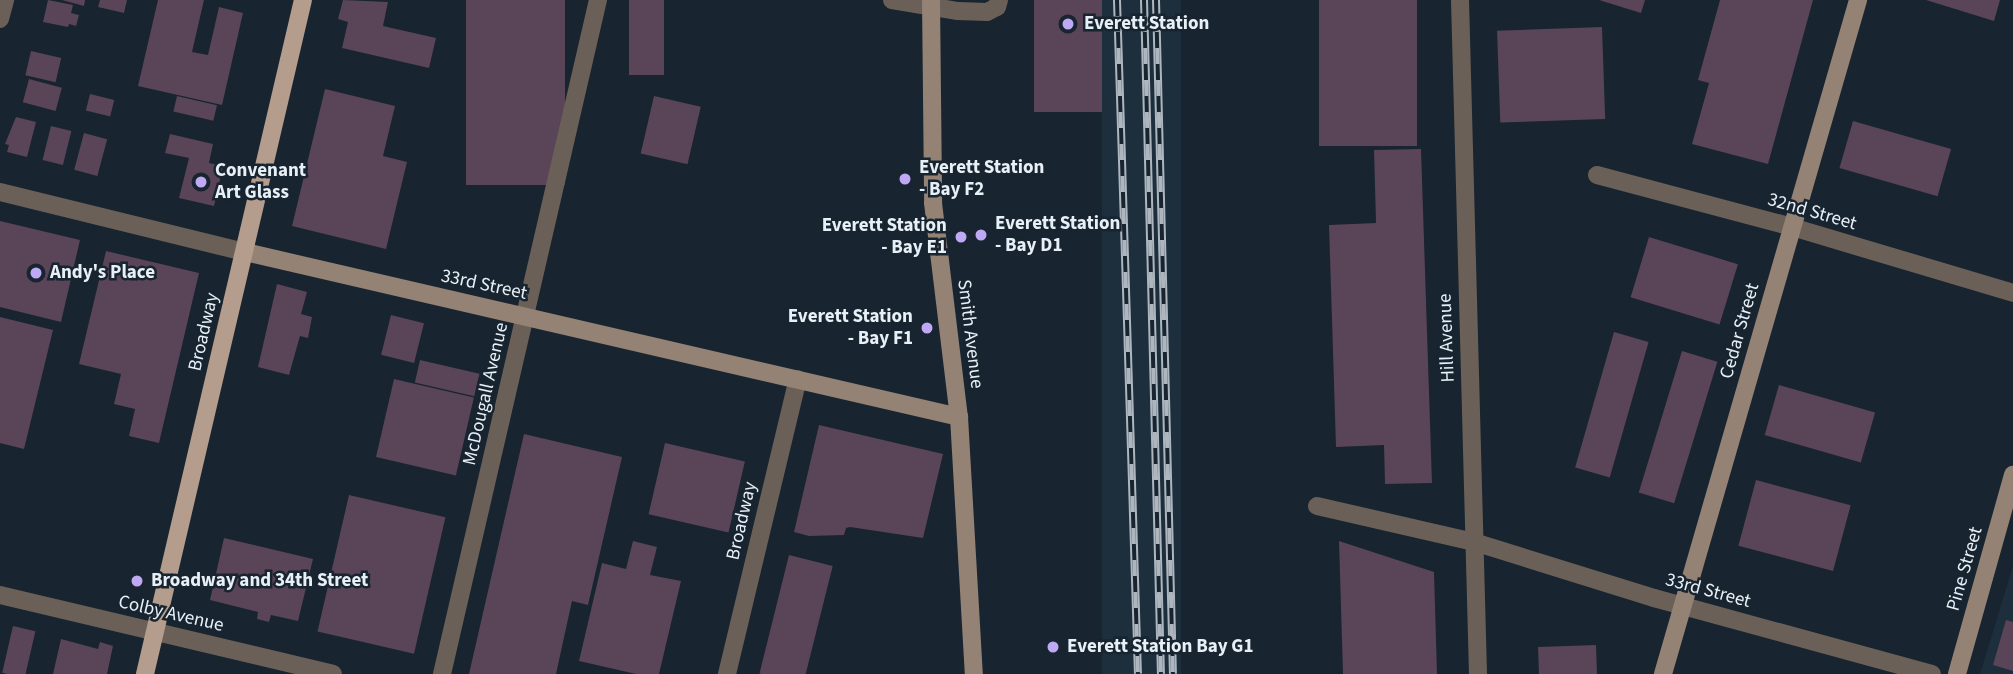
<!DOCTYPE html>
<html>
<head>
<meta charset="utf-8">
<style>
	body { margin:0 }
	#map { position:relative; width:2013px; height:674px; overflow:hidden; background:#18242f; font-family:"Source Sans 3",sans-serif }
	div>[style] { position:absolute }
	.built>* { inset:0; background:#1d2e3d; transform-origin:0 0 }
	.building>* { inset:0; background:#594458; transform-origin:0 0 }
	.street>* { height:18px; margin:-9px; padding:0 9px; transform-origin:9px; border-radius:9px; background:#6b6057 }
	.secondary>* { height:18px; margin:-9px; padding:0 9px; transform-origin:9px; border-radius:9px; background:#948275 }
	.primary>* { height:18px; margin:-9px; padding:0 9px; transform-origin:9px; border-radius:9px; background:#b49d8c }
	.rail>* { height:8px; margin-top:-4px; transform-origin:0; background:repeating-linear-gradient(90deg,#18242f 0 16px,#adb6be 0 32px); box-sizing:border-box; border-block:2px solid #adb6be }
	.dots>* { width:19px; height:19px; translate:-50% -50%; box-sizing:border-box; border:4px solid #18242f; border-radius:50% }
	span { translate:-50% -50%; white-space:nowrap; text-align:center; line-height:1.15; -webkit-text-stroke:5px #18242f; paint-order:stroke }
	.poi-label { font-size:19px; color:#e8f0f7; font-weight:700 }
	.left { translate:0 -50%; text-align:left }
	.right { translate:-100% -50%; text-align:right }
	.street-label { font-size:19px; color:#e8f0f7 }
</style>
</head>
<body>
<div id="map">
	<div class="built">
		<i style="left:1102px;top:0;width:79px;height:674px"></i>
		<i style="clip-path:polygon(2013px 566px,2013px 674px,1980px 674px)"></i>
	</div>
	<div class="building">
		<i style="clip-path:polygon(48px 0,73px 5px,71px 13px,79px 15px,76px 26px,69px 24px,68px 27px,43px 22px)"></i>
		<i style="clip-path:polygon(62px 0,85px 0,84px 6px)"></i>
		<i style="clip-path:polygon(100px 0,127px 0,124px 13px,98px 7px)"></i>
		<i style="clip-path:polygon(158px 0,204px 0,192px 52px,208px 55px,219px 7px,243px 13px,222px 105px,138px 86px)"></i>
		<i style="clip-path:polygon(343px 0,388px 2px,383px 26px,436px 38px,429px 68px,342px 48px,348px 22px,338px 19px)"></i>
		<i style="left:466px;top:0;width:99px;height:185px"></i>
		<i style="left:629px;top:0;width:35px;height:75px"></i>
		<i style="left:1034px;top:0;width:68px;height:112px"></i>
		<i style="left:1319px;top:0;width:98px;height:146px"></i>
		<i style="clip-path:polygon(1599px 0,1645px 0,1641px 13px)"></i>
		<i style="clip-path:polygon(1720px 0,1813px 0,1768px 164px,1692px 144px,1709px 83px,1698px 80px)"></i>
		<i style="clip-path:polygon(1926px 0,2000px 0,1994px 21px)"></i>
		<i style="left:1602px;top:27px;width:92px;height:105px;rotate:88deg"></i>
		<i style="left:31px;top:51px;width:31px;height:25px;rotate:13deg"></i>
		<i style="left:29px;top:79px;width:34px;height:24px;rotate:15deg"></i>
		<i style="clip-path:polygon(325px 89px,395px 106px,383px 156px,407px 162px,386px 249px,292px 226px)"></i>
		<i style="left:90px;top:94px;width:25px;height:17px;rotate:14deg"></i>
		<i style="left:177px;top:96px;width:41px;height:16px;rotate:13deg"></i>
		<i style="left:654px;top:96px;width:48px;height:59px;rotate:13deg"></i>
		<i style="clip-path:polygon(16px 117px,36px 122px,27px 157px,7px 152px,9px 145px,5px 144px)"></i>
		<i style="left:1853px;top:121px;width:102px;height:49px;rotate:16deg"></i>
		<i style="left:51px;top:126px;width:21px;height:35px;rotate:14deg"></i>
		<i style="left:84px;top:133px;width:24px;height:38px;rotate:15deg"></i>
		<i style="clip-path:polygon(170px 134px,213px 144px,209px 163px,223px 166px,214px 206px,179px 198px,189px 158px,165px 153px)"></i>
		<i style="clip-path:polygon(1421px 149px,1432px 483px,1385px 484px,1384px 445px,1336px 447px,1329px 225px,1376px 223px,1374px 150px)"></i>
		<i style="clip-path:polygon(0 221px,80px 240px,61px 322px,0 307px)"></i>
		<i style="left:1649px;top:237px;width:93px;height:63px;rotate:17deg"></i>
		<i style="clip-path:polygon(106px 251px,199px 273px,159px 443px,129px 436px,135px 409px,114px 404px,121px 374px,79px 364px)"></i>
		<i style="clip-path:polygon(277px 284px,307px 292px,301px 314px,312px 317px,308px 338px,300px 336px,289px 375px,258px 367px)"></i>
		<i style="left:391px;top:315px;width:34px;height:41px;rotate:14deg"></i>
		<i style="clip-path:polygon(0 317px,53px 330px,24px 449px,0 443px)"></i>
		<i style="left:1614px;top:332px;width:36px;height:141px;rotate:16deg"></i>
		<i style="left:1682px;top:351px;width:37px;height:148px;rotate:17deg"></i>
		<i style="left:420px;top:360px;width:61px;height:23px;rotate:13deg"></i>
		<i style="left:394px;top:379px;width:82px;height:80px;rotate:13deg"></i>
		<i style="left:1779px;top:385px;width:100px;height:52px;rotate:16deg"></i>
		<i style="clip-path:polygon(819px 425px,943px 454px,923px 538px,850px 527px,846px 528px,844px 535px,809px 536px,794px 532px)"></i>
		<i style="clip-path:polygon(524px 434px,622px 457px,588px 605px,572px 601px,556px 674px,469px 674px)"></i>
		<i style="left:665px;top:443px;width:82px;height:73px;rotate:13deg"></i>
		<i style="left:1756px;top:480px;width:98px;height:68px;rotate:15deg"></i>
		<i style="left:349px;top:495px;width:99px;height:140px;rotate:13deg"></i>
		<i style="clip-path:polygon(224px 538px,313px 559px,298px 621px,271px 615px,269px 622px,257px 619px,258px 612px,210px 600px)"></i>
		<i style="clip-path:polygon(633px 541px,657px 547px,650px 575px,681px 581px,659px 674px,636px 674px,579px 661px,602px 563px,626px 569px)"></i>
		<i style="clip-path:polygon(1339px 541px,1434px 572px,1437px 674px,1343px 674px)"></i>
		<i style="left:789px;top:555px;width:45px;height:122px;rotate:14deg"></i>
		<i style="clip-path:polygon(2006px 620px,2013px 622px,2013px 671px,1993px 665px)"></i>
		<i style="left:13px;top:626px;width:23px;height:48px;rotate:13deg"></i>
		<i style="clip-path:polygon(61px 639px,98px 649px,100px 642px,113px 646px,107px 674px,53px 674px)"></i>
		<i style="left:1596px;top:645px;width:29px;height:58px;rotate:88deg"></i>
	</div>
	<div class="street">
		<i style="left:892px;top:0;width:67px;rotate:9.5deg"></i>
		<i style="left:958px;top:11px;width:29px;rotate:2deg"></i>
		<i style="left:987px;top:12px;width:11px;rotate:-27deg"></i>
		<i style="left:997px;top:7px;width:7px;rotate:-74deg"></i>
		<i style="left:1460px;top:0;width:674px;rotate:88.47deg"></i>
		<i style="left:0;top:19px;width:20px;rotate:-75deg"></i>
		<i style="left:1597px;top:175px;width:202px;rotate:14.9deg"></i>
		<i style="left:1792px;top:227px;width:231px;rotate:16.6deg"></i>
		<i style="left:0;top:192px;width:252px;rotate:13.8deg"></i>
		<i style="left:1317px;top:506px;width:161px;rotate:12.9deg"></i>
		<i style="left:1474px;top:542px;width:189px;rotate:17.3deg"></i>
		<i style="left:1654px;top:598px;width:288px;rotate:15.3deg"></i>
		<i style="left:0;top:595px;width:342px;rotate:13.3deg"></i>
		<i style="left:442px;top:674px;width:692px;rotate:-76.97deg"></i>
		<i style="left:727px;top:674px;width:303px;rotate:-76.5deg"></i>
	</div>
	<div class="secondary">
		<i style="left:931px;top:0;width:203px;rotate:89.4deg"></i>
		<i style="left:933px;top:203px;width:216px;rotate:83.1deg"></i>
		<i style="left:959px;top:417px;width:257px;rotate:86.7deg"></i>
		<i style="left:245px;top:252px;width:733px;rotate:13.01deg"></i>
		<i style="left:1663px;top:674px;width:702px;rotate:-73.86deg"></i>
		<i style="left:1957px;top:674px;width:207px;rotate:-74.3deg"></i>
	</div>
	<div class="primary">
		<i style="left:145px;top:674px;width:692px;rotate:-76.81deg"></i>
	</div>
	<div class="rail">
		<i style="left:1117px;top:0;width:674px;rotate:88.22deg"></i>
		<i style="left:1144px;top:0;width:674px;rotate:88.56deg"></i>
		<i style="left:1156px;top:0;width:674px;rotate:88.56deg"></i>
	</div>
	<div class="dots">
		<i style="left:1068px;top:24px;background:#bfa9f4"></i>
		<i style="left:905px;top:179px;background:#bfa9f4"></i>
		<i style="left:201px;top:182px;background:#bfa9f4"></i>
		<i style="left:981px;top:235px;background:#bfa9f4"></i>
		<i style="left:961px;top:237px;background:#bfa9f4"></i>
		<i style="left:36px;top:273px;background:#bfa9f4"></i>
		<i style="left:927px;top:328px;background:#bfa9f4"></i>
		<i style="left:137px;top:581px;background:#bfa9f4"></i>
		<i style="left:1053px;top:647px;background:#bfa9f4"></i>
	</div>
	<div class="poi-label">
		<span class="left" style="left:1084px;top:24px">Everett Station</span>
		<span class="left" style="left:919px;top:179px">Everett Station<br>- Bay F2</span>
		<span class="left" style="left:215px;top:182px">Convenant<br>Art Glass</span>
		<span class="left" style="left:995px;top:235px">Everett Station<br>- Bay D1</span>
		<span class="right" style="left:947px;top:237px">Everett Station<br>- Bay E1</span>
		<span class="left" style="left:50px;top:273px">Andy's Place</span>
		<span class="right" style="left:913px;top:328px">Everett Station<br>- Bay F1</span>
		<span class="left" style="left:151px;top:581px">Broadway and 34th Street</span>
		<span class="left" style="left:1067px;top:647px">Everett Station Bay G1</span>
	</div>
	<div class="street-label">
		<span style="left:1812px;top:212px;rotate:16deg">32nd Street</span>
		<span style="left:484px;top:285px;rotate:12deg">33rd Street</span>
		<span style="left:1740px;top:331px;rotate:-74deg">Cedar Street</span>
		<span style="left:204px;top:332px;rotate:-77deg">Broadway</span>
		<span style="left:970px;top:334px;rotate:83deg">Smith Avenue</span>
		<span style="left:1447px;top:338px;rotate:-92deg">Hill Avenue</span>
		<span style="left:486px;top:394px;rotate:-77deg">McDougall Avenue</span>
		<span style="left:742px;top:521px;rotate:-77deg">Broadway</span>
		<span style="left:1965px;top:569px;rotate:-74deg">Pine Street</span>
		<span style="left:1708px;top:591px;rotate:15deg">33rd Street</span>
		<span style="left:171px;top:614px;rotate:13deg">Colby Avenue</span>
	</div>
</div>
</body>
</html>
